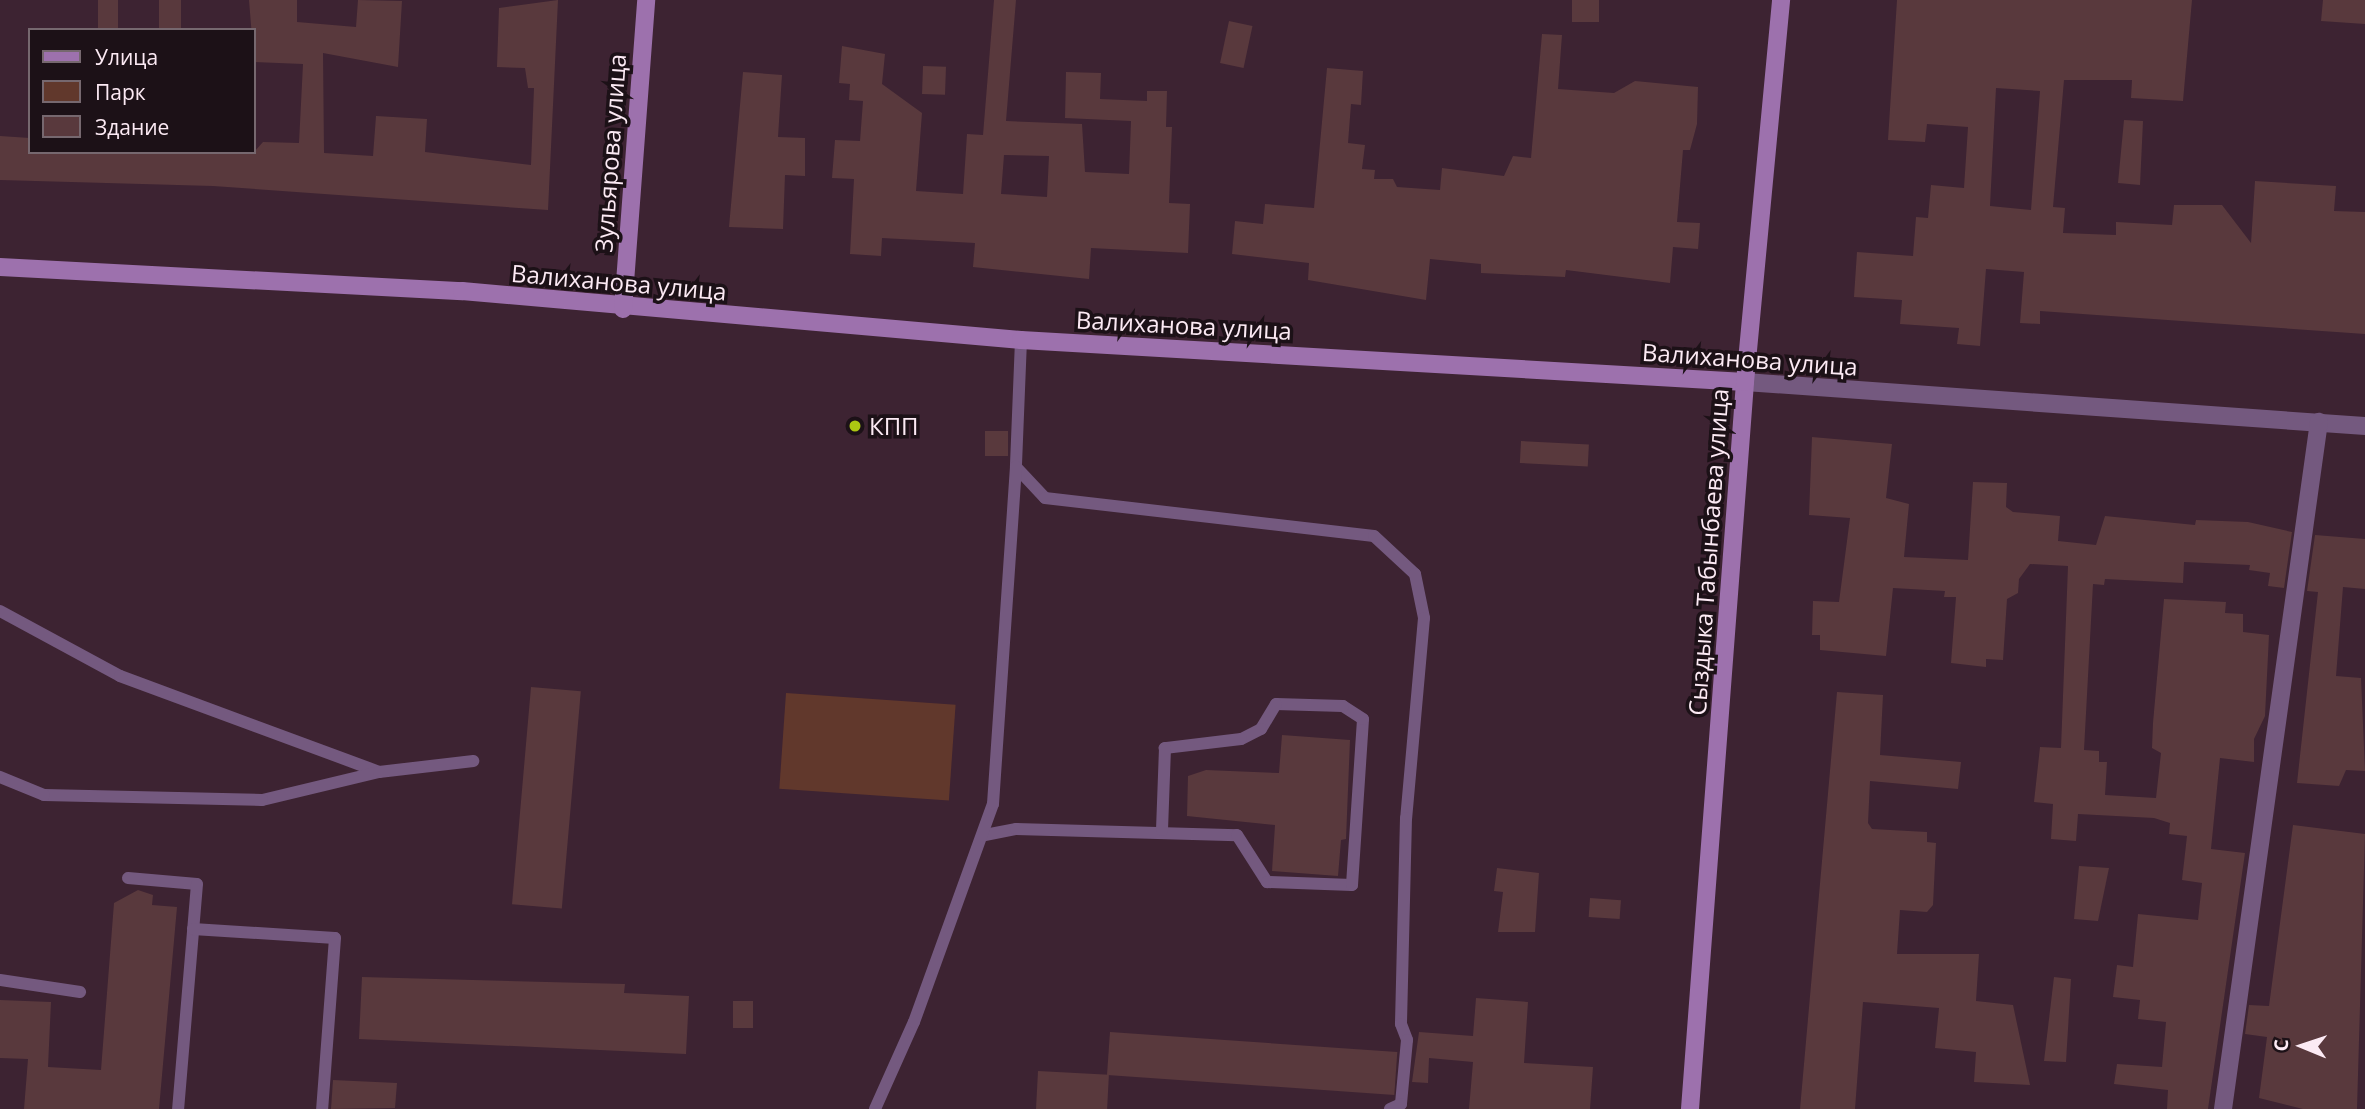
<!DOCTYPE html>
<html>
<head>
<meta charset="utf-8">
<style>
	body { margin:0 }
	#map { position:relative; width:2365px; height:1109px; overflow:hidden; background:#3d2332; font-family:"Open Sans",sans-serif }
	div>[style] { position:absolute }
	.green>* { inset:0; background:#61382c; transform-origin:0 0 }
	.building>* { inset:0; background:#59393d; transform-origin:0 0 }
	.lane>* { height:12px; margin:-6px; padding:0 6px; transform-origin:6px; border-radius:6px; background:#74597f }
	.street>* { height:18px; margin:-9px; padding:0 9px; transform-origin:9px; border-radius:9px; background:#74597f }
	.secondary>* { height:18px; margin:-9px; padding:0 9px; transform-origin:9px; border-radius:9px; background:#9d71ad }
	.dots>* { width:19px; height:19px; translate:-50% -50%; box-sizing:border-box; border:4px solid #1c1117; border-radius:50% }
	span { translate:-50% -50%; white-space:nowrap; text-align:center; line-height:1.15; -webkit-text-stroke:7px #1c1117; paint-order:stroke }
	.street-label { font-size:24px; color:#fceaf4 }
	.poi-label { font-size:24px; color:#fceaf4 }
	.left { translate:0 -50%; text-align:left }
	.legend { position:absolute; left:28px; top:28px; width:228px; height:126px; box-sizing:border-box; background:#1c1117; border:2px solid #76686f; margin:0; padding:9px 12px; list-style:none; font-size:21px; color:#fceaf4 }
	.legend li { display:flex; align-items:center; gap:14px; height:35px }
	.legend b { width:35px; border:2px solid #76686f }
	.north { position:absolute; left:2267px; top:1011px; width:70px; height:70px; -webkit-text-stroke:5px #1c1117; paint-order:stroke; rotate:272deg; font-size:19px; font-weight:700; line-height:28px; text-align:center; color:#fceaf4 }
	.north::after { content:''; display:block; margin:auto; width:24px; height:32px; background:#fceaf4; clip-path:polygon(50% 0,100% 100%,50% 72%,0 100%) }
</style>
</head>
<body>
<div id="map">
	<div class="green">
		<i style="left:786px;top:693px;width:170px;height:96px;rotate:4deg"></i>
	</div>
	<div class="building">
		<i style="left:98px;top:0;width:20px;height:30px"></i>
		<i style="left:159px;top:0;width:22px;height:30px"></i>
		<i style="clip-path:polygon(249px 0,297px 0,297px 22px,356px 27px,358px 0,402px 1px,398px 67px,323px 53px,324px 153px,373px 156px,376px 116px,427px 119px,425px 152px,531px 165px,534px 88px,528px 88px,525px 68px,497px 67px,499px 8px,558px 0,548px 210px,213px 186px,0 180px,0 136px,30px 138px,30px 152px,254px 152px,263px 142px,299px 143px,303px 64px,254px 62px)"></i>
		<i style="clip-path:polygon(evenodd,994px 0,1016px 0,1006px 121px,1082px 124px,1085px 172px,1129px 174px,1131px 121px,1065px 118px,1066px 72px,1101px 73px,1100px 99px,1147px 101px,1147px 91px,1167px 91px,1166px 127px,1172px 127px,1169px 203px,1190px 204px,1188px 253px,1091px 248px,1089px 279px,973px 267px,975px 243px,882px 238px,881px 256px,850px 254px,854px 179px,832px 178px,835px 140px,860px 141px,863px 101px,849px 100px,850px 84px,839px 83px,842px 46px,885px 54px,882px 84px,922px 113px,916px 191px,963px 194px,967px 134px,983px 135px,994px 0,1004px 155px,1049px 156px,1047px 197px,1001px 194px,1004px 155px)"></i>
		<i style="left:1572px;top:0;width:27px;height:22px"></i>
		<i style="clip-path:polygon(evenodd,1897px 0,2192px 0,2183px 101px,2131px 98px,2132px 80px,2064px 80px,2053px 207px,2065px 208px,2063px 233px,2116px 235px,2116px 222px,2172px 225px,2174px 205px,2222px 205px,2251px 243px,2255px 181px,2336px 186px,2334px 211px,2365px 212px,2365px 334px,2040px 311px,2040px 324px,2020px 323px,2024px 272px,1986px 269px,1980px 346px,1957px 344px,1959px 328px,1900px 324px,1902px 300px,1854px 297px,1857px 252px,1913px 256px,1916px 217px,1928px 218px,1931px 185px,1964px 188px,1968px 127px,1927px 124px,1925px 142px,1888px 140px,1897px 0,1996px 88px,2040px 91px,2031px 210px,1990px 206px,1996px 88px)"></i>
		<i style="clip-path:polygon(2323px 0,2365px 0,2365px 24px,2321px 21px)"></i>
		<i style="left:1229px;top:21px;width:24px;height:43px;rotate:12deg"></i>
		<i style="clip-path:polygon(1542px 34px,1562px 35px,1558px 89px,1614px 93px,1635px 81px,1698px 87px,1697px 124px,1690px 150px,1683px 150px,1677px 222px,1700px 223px,1698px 249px,1673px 247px,1670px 283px,1566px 270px,1565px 277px,1481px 273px,1481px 264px,1430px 259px,1426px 300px,1308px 280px,1309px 263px,1232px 254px,1235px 221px,1263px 224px,1265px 204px,1314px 208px,1327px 68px,1363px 71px,1361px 105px,1351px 104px,1348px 143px,1365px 145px,1362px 169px,1375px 170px,1374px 179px,1393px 179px,1397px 187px,1440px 190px,1442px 168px,1504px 176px,1513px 156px,1531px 158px)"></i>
		<i style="left:923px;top:66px;width:23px;height:28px;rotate:2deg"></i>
		<i style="clip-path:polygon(743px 72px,782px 75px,778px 137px,805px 138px,805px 176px,785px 175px,783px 229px,729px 227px)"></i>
		<i style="clip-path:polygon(2124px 120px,2143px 121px,2140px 185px,2118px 183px)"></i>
		<i style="left:985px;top:431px;width:23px;height:25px"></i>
		<i style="clip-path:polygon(1812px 437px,1892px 444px,1886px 498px,1909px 504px,1904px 557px,1968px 560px,1973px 482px,2007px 483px,2006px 507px,2013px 512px,2060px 516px,2058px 541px,2096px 545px,2105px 516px,2195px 525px,2196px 520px,2248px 522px,2292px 532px,2284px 588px,2268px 586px,2270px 573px,2249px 570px,2250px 565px,2184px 562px,2183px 583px,2105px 579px,2104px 585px,2093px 584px,2084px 750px,2099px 751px,2099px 762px,2107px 762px,2105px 795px,2156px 798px,2161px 753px,2152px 748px,2153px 723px,2164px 599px,2226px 602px,2225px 613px,2243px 614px,2243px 632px,2269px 635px,2265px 716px,2254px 739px,2254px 762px,2220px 758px,2211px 849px,2245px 853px,2208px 1109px,2167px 1109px,2168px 1090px,2114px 1084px,2117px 1064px,2162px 1067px,2166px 1022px,2138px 1019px,2140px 1000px,2113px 997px,2117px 965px,2133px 967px,2138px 914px,2198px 920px,2202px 883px,2182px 880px,2187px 836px,2169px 834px,2170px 823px,2154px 818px,2078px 814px,2076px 841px,2051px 839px,2053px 804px,2034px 802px,2040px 747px,2061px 748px,2068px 566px,2030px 564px,2019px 579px,2018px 593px,2007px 599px,2003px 660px,1986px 659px,1986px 667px,1951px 663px,1956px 597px,1944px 597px,1945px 591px,1893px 588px,1886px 656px,1820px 650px,1820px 635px,1812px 635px,1813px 601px,1839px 602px,1850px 518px,1809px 515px)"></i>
		<i style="left:1521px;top:441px;width:68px;height:22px;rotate:3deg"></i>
		<i style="clip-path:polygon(2315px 535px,2365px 539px,2365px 589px,2343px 587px,2336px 676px,2361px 678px,2365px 771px,2346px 770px,2339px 786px,2297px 783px,2318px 592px,2307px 591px)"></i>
		<i style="left:531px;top:687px;width:50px;height:218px;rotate:5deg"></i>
		<i style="clip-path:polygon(1837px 692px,1883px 695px,1880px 755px,1961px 762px,1958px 789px,1870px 781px,1868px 823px,1872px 829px,1927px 832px,1927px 842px,1936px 843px,1933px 905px,1927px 912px,1900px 910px,1897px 954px,1979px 954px,1976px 1001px,2013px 1005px,2030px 1085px,1974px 1082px,1976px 1052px,1935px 1048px,1939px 1008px,1863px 1002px,1855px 1109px,1800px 1109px)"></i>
		<i style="clip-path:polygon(1282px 735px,1350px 740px,1346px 839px,1341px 840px,1338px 876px,1272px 871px,1275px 825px,1187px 816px,1188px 776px,1206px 770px,1279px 773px)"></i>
		<i style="clip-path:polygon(2293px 825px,2365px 834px,2357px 1109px,2303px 1109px,2259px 1098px,2267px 1037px,2245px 1034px,2249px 1005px,2269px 1006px)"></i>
		<i style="clip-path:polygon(2079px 866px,2109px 868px,2098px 921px,2074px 919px)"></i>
		<i style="clip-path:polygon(1497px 868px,1539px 873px,1535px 932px,1498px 932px,1503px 892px,1494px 891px)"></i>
		<i style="clip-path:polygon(138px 890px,153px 895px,152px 905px,177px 907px,159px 1109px,24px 1109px,28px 1059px,0 1058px,0 1000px,51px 1002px,48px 1067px,101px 1070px,114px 903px)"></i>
		<i style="left:1590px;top:898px;width:31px;height:19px;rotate:4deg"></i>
		<i style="clip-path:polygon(362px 977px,625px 984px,624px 993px,689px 996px,686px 1054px,359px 1039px)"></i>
		<i style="clip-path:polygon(2054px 977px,2071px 979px,2066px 1062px,2044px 1061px)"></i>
		<i style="clip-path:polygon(1476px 998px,1528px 1002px,1524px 1063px,1593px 1067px,1590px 1109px,1469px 1109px,1473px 1062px,1429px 1058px,1428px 1083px,1412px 1082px,1419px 1032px,1473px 1036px)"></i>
		<i style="left:733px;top:1001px;width:20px;height:27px"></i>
		<i style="left:1110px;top:1032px;width:288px;height:43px;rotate:4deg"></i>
		<i style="left:1038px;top:1071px;width:71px;height:38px;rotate:3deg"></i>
		<i style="clip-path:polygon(333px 1080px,397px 1083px,395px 1108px,331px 1109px)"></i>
	</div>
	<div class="lane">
		<i style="left:1021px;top:340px;width:127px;rotate:92.3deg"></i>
		<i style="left:1016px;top:467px;width:42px;rotate:46.9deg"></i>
		<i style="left:1045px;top:498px;width:331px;rotate:6.6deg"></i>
		<i style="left:1374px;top:536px;width:56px;rotate:42.8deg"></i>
		<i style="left:1415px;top:574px;width:45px;rotate:78.4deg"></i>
		<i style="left:1424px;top:618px;width:201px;rotate:95.1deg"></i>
		<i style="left:1406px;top:818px;width:206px;rotate:91.4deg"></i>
		<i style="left:1401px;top:1024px;width:17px;rotate:69deg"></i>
		<i style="left:1407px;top:1040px;width:64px;rotate:95.4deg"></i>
		<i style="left:1401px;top:1104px;width:12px;rotate:156deg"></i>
		<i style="left:0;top:611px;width:136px;rotate:28.4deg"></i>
		<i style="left:120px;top:676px;width:276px;rotate:20.3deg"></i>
		<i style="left:379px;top:772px;width:120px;rotate:166.5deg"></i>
		<i style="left:262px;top:800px;width:218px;rotate:-178.7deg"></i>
		<i style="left:44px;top:795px;width:48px;rotate:-157.8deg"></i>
		<i style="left:379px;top:772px;width:95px;rotate:-6.7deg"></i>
		<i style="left:985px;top:835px;width:32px;rotate:-11deg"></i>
		<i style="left:1016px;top:829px;width:221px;rotate:1.6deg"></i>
		<i style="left:1237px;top:835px;width:56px;rotate:57.4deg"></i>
		<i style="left:1267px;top:882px;width:85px;rotate:2deg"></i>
		<i style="left:1352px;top:885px;width:166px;rotate:-86.2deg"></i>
		<i style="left:1363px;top:719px;width:24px;rotate:-147deg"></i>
		<i style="left:1343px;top:706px;width:67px;rotate:-178.3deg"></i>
		<i style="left:1276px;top:704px;width:29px;rotate:121deg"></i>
		<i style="left:1261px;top:729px;width:22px;rotate:153deg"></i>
		<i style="left:1241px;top:739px;width:77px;rotate:173.2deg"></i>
		<i style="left:1165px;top:748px;width:82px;rotate:92.1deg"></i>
		<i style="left:128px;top:878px;width:69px;rotate:5deg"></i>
		<i style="left:197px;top:884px;width:226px;rotate:94.8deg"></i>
		<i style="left:193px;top:929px;width:142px;rotate:3.6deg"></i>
		<i style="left:335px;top:938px;width:171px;rotate:94.3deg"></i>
		<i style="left:0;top:980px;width:81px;rotate:8.5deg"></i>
		<i style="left:875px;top:1109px;width:95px;rotate:-65.9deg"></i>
		<i style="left:914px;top:1022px;width:232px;rotate:-70.1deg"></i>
		<i style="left:993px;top:804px;width:338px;rotate:-86.1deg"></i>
	</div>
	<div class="street">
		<i style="left:1745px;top:382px;width:622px;rotate:4.06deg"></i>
		<i style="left:2223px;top:1109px;width:694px;rotate:-82.05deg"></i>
	</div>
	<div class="secondary">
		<i style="left:0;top:267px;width:463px;rotate:3deg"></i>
		<i style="left:462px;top:291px;width:561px;rotate:5.01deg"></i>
		<i style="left:1021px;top:340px;width:725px;rotate:3.32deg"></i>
		<i style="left:623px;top:309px;width:310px;rotate:-85.7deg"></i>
		<i style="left:1690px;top:1109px;width:729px;rotate:-85.67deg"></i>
		<i style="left:1745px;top:382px;width:384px;rotate:-84.6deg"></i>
	</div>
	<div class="dots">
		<i style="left:855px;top:426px;background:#acc612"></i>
	</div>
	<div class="street-label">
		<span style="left:610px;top:153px;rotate:-86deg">Зульярова улица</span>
		<span style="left:619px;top:282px;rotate:5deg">Валиханова улица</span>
		<span style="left:1184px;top:325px;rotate:3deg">Валиханова улица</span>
		<span style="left:1750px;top:359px;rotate:4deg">Валиханова улица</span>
		<span style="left:1708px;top:552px;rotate:-86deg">Сыздыка Табынбаева улица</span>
	</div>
	<div class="poi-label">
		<span class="left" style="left:869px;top:426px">КПП</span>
	</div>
	<ul class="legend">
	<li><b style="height:9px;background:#9d71ad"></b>Улица</li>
	<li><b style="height:19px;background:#61382c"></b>Парк</li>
	<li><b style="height:19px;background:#59393d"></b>Здание</li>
	</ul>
	<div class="north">С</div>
</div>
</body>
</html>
